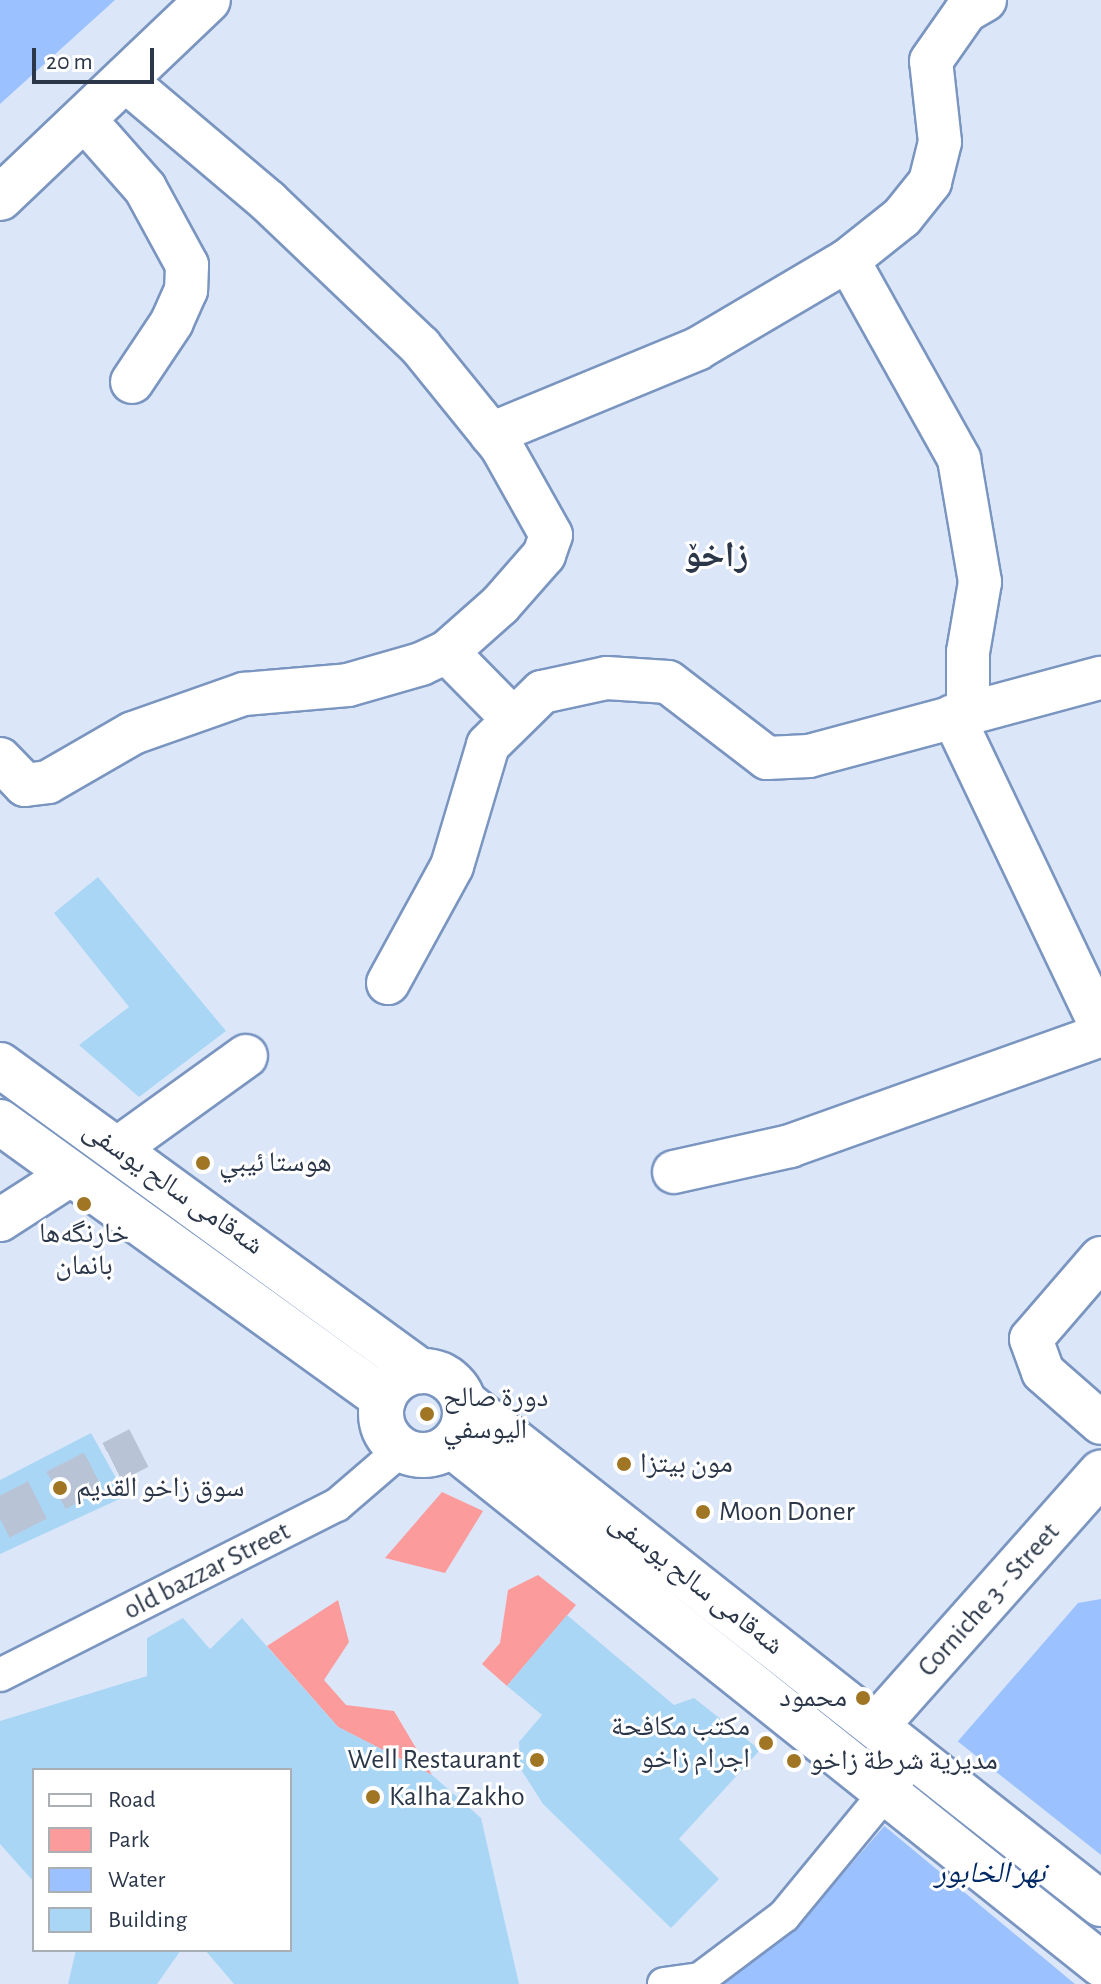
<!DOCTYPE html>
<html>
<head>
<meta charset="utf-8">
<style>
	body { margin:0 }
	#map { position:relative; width:1101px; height:1984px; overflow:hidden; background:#dbe7f9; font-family:"Alegreya Sans","Noto Naskh Arabic",sans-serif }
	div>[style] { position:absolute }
	.green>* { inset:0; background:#fc9b9c }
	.water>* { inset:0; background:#9bc1fe }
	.pier>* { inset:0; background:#dbe7f9 }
	.building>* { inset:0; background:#aad6f5 }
	.minor-tunnel>* { height:42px; margin-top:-21px; transform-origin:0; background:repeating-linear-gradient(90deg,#b8c4d6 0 42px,transparent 0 63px) }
	.roads { filter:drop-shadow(2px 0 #7a95c0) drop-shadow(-2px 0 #7a95c0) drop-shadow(0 2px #7a95c0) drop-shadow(0 -2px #7a95c0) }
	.pedestrian>* { height:32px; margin:-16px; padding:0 16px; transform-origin:16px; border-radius:16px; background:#fff }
	.minor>* { height:42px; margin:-21px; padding:0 21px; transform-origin:21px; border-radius:21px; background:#fff }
	.tertiary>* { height:44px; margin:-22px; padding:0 22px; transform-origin:22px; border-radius:22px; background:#fff }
	.secondary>* { height:44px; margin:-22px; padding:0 22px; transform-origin:22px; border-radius:22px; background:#fff }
	.secondary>.ring { margin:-22px; padding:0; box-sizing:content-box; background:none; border:44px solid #fff; border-radius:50% }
	.dots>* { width:22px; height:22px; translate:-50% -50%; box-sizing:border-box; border:4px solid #fff; border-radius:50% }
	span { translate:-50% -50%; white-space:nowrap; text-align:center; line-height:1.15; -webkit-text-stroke:6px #fff; paint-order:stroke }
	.poi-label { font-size:28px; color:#2b3749 }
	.left { translate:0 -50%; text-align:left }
	.right { translate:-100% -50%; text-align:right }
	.street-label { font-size:28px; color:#2b3749 }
	.water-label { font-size:30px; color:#012965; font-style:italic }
	.district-label { font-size:36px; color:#2b3749; font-weight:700 }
	.legend { position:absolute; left:32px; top:1768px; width:260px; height:184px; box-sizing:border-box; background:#fff; border:2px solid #aaafb6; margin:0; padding:10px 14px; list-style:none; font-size:24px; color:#2b3749 }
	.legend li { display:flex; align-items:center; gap:16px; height:40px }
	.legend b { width:40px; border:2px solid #aaafb6 }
	.scale { position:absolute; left:32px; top:48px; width:122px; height:36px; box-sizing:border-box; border:4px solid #2b3749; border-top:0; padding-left:10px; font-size:24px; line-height:28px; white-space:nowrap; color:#2b3749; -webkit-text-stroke:6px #fff; paint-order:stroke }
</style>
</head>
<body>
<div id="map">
	<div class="green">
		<i style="clip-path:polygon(442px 1492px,483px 1511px,445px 1573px,385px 1558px)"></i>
		<i style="clip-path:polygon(538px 1575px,576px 1605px,507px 1686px,482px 1664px,500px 1643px,508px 1590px)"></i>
		<i style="clip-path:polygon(338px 1600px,349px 1642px,324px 1680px,346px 1705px,394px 1711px,432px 1775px,338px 1727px,267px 1646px)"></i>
	</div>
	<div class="water">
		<i style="clip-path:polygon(0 0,115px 0,0 104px)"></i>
		<i style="clip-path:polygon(1101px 1599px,1101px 1984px,716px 1984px,794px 1930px,1078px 1603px)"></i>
	</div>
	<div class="pier">
		<i style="clip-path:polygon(956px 1740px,1101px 1855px,1101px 1984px,1075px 1984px,882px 1824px)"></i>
	</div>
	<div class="building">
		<i style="clip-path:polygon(98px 877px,226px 1031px,139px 1097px,79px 1045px,129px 1007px,54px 913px)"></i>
		<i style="clip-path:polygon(91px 1433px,126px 1496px,0 1554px,0 1480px)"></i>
		<i style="clip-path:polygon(567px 1615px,674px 1705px,694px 1698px,760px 1750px,679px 1839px,719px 1879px,671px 1928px,543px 1804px,520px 1768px,519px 1742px,542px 1715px,507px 1686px)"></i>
		<i style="clip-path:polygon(183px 1618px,210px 1649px,242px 1618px,338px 1727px,432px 1775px,481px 1818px,519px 1984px,234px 1984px,205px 1950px,290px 1950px,290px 1770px,34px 1770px,34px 1882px,0 1844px,0 1721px,147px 1676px,147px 1638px)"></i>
		<i style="clip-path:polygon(76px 1950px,181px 1950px,157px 1984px,68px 1984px)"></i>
	</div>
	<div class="minor-tunnel">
		<i style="left:0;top:1519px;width:156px;rotate:-27.1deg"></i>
	</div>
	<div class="roads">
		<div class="pedestrian">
			<i style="left:0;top:1675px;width:377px;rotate:-26.8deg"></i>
			<i style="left:337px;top:1505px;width:86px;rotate:-40.7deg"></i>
			<i style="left:664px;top:1984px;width:36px;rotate:-8deg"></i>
			<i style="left:700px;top:1979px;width:105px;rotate:-36.9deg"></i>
			<i style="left:784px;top:1916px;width:206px;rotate:-50.5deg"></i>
		</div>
		<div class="minor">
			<i style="left:85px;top:120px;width:91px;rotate:48.6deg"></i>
			<i style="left:145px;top:188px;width:88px;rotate:61.4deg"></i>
			<i style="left:187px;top:265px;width:25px;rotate:92deg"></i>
			<i style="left:186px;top:290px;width:35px;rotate:114deg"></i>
			<i style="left:172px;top:322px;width:72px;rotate:123.7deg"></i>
			<i style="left:848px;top:260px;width:228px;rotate:60.8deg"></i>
			<i style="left:959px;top:459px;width:125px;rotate:80.3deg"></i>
			<i style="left:980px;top:582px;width:71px;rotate:99.7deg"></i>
			<i style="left:968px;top:652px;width:60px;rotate:90deg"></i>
			<i style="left:491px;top:434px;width:223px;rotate:-22.4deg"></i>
			<i style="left:697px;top:349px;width:175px;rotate:-30.5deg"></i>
			<i style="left:848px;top:260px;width:69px;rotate:-38.5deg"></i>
			<i style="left:902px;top:217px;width:45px;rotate:-51.3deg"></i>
			<i style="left:930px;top:182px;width:41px;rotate:-76deg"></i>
			<i style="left:940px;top:142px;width:81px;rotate:-96.3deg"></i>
			<i style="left:931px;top:61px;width:61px;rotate:-55deg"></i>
			<i style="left:966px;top:11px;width:22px;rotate:-30deg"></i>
			<i style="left:447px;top:652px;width:91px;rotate:45.4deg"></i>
			<i style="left:953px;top:716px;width:344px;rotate:64.5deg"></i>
			<i style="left:0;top:759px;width:36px;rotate:46deg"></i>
			<i style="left:25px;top:785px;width:23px;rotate:-7deg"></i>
			<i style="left:48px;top:782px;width:98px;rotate:-30deg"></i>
			<i style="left:133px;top:733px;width:118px;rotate:-19.4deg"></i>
			<i style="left:244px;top:694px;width:104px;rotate:-4.9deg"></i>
			<i style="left:348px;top:685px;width:76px;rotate:-16deg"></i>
			<i style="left:421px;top:664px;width:29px;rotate:-25deg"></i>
			<i style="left:447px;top:652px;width:71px;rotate:-41.6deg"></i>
			<i style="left:500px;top:605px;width:67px;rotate:-48.7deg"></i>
			<i style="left:544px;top:555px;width:21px;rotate:-71deg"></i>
			<i style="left:551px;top:535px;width:102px;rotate:-119.3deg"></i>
			<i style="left:501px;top:446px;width:129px;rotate:-129deg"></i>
			<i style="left:420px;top:346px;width:209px;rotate:-136.4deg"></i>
			<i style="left:269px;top:202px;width:187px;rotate:-139.8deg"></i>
			<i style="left:388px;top:983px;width:133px;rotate:-61.3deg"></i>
			<i style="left:452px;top:866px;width:126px;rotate:-73.4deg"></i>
			<i style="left:488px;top:745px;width:76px;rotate:-44.5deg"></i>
			<i style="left:542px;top:692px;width:66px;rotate:-12.2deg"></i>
			<i style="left:607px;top:678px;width:61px;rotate:3.8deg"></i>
			<i style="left:668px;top:682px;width:125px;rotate:37.5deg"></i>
			<i style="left:767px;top:758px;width:42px;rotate:-2.7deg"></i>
			<i style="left:809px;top:756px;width:302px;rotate:-15deg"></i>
			<i style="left:117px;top:1149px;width:159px;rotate:-35.8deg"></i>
			<i style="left:674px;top:1172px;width:119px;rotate:-12.6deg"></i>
			<i style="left:790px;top:1146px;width:330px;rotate:-19.6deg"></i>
			<i style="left:0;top:1220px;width:83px;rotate:-32.7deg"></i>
			<i style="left:1101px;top:1258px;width:107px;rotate:130.8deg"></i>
			<i style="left:1031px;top:1339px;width:35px;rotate:70deg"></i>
			<i style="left:1043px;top:1372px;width:77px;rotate:41.3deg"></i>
		</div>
		<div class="tertiary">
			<i style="left:0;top:198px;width:287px;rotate:-43.6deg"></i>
			<i style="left:876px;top:1726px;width:339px;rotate:-48.4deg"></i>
		</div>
		<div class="secondary">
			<i style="left:0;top:1065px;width:520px;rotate:36.08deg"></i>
			<i style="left:0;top:1122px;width:473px;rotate:35.8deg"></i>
			<i class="ring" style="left:381px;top:1371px;width:40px;height:40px"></i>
			<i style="left:464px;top:1402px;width:811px;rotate:38.24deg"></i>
			<i style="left:451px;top:1445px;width:832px;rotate:38.61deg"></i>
		</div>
	</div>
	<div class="dots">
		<i style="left:203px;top:1163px;background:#a07524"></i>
		<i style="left:84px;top:1204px;background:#a07524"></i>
		<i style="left:427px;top:1414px;background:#a07524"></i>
		<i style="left:624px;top:1464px;background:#a07524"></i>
		<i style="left:60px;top:1488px;background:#a07524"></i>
		<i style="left:703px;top:1512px;background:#a07524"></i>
		<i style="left:863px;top:1698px;background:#a07524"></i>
		<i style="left:766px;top:1743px;background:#a07524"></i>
		<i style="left:537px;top:1760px;background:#a07524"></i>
		<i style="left:794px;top:1761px;background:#a07524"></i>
		<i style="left:373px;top:1797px;background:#a07524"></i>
	</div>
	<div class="poi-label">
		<span class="left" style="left:219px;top:1163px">هوستا ئيبي</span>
		<span style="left:84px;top:1250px">خارنگەها<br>بانمان</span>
		<span class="left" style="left:443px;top:1414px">دورة صالح<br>اليوسفي</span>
		<span class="left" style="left:640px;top:1464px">مون بيتزا</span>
		<span class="left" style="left:76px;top:1488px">سوق زاخو القديم</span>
		<span class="left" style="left:719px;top:1512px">Moon Doner</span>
		<span class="right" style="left:847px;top:1698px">محمود</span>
		<span class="right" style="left:750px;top:1743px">مكتب مكافحة<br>اجرام زاخو</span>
		<span class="right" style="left:521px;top:1760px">Well Restaurant</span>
		<span class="left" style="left:810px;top:1761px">مديرية شرطة زاخو</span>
		<span class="left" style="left:389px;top:1797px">Kalha Zakho</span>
	</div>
	<div class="street-label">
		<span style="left:173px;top:1188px;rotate:35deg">شەقامی سالح یوسفی</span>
		<span style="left:207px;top:1571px;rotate:-27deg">old bazzar Street</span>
		<span style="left:696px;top:1584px;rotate:38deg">شەقامی سالح یوسفی</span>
		<span style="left:989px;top:1600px;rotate:-48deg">Corniche 3 - Street</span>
	</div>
	<div class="water-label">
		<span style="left:990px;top:1873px">نهر الخابور</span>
	</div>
	<div class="district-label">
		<span style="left:716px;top:556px">زاخۆ</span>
	</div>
	<ul class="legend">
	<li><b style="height:10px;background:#fff"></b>Road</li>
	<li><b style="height:22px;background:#fc9b9c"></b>Park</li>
	<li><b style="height:22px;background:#9bc1fe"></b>Water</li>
	<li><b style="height:22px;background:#aad6f5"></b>Building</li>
	</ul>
	<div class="scale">20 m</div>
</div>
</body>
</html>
